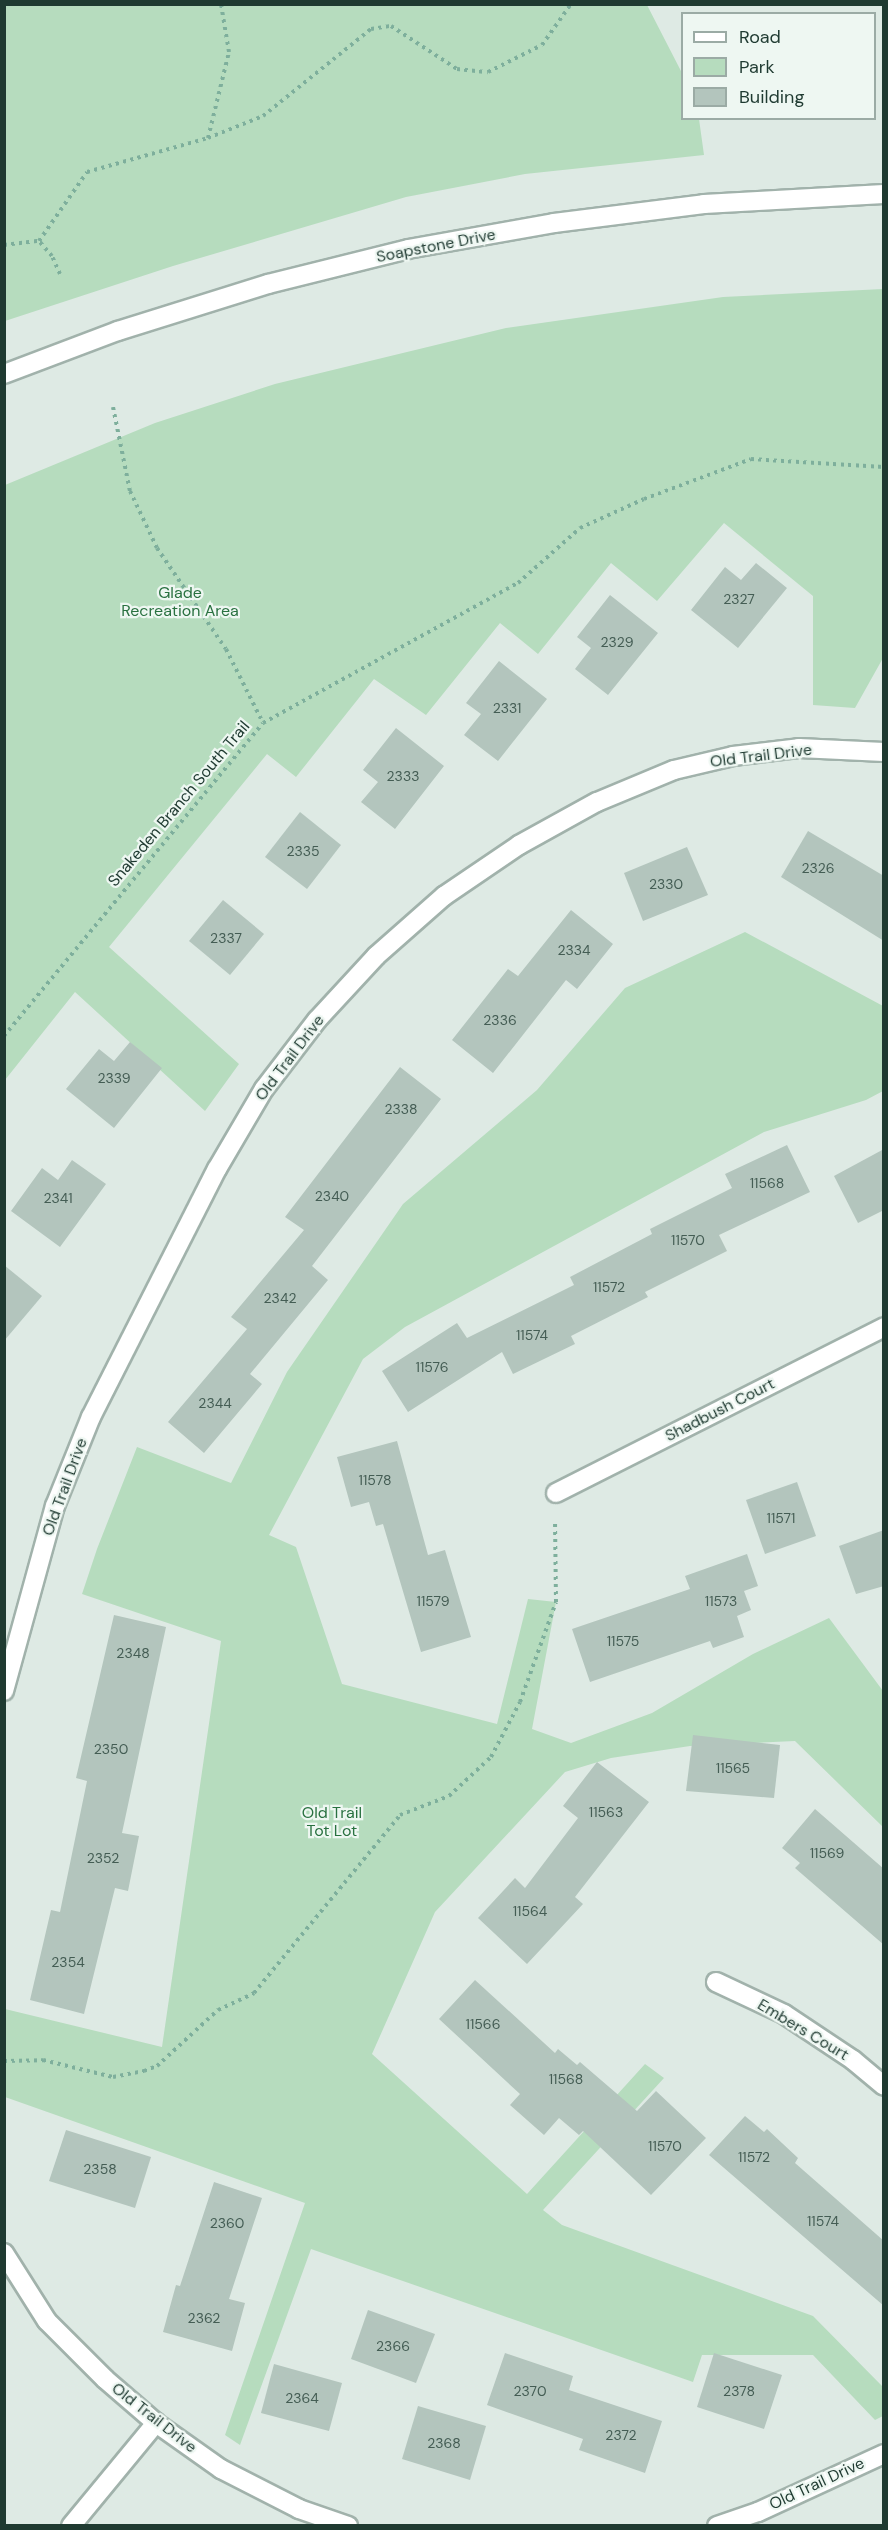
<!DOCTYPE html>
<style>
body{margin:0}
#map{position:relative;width:888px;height:2530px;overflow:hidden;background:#deeae4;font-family:"DM Sans",sans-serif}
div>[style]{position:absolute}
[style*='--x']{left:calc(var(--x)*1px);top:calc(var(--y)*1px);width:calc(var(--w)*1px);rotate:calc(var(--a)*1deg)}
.green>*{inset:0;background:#b6dcbe}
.building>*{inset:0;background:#b3c5bd}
.path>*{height:4px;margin-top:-2px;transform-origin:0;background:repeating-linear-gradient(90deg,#7eaf9c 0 3px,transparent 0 7.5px)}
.roads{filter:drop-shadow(2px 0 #a1b2ab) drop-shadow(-2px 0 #a1b2ab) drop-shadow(0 2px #a1b2ab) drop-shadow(0 -2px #a1b2ab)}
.minor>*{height:18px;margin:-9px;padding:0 9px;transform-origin:9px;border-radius:9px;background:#fff}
.tertiary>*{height:18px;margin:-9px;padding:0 9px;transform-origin:9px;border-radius:9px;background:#fff}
span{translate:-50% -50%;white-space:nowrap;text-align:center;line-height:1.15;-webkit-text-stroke:4.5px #eef7f2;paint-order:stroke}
.number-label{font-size:14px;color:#445d54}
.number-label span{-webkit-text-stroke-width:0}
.street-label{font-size:16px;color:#1f3a31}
.park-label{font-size:16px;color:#297140}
.frame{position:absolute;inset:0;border:6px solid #1f3a31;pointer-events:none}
.legend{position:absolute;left:681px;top:12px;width:195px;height:108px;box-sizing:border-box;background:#eef7f2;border:2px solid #9baba5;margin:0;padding:8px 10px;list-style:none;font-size:18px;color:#1f3a31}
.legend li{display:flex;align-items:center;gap:12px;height:30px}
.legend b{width:30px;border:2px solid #9baba5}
</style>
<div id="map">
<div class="green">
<div style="clip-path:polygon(5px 4px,647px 5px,682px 73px,682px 118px,699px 119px,704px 155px,525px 174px,406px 197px,173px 266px,5px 321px)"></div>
<div style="clip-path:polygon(883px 289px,883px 658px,855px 708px,813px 705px,813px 596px,724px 523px,657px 601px,611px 563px,538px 654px,500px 623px,426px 715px,374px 679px,296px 777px,267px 754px,109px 947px,239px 1064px,205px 1111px,75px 992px,5px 1080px,5px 485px,155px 423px,275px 384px,506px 328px,723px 297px)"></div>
<div style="clip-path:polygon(745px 932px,883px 1006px,883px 1091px,866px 1100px,764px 1132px,405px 1327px,363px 1359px,269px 1535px,296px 1547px,342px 1684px,497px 1724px,528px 1599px,556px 1602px,532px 1729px,571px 1743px,652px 1713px,753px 1654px,829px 1618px,883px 1691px,883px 1827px,795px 1741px,690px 1746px,611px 1758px,565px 1772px,435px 1912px,372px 2054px,527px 2194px,645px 2064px,664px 2078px,543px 2210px,562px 2225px,813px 2316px,883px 2387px,883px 2416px,875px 2420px,813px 2355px,702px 2355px,693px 2382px,311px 2249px,240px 2445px,225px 2435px,305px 2203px,5px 2097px,5px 2009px,162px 2047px,221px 1641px,82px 1594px,97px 1549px,137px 1447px,231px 1483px,287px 1372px,403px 1204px,537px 1090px,625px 988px)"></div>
</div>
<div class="building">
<div style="clip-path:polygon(756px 563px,787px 588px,738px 648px,691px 610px,725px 567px,741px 580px)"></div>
<div style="clip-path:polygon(610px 595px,658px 633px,608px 695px,575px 669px,591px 648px,577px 637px)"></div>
<div style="clip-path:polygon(499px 661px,547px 699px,498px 761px,464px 735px,481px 714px,466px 703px)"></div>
<div style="clip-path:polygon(396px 728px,444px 766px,395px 829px,361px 802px,378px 782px,363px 770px)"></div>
<div style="clip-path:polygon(300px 812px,341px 845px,307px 889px,265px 857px)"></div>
<div style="clip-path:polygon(808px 831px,884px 876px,884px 941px,781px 877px)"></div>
<div style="clip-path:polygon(687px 847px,708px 895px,643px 921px,624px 873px)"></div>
<div style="clip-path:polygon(223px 900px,264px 934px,230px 975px,189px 941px)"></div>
<div style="clip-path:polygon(571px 910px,613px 944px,577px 989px,566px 980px,493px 1073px,452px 1040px,508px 969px,518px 976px)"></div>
<div style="clip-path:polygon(130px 1042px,162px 1068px,114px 1128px,66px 1089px,99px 1049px,114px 1061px)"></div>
<div style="clip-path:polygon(400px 1067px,441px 1099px,312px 1266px,328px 1280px,250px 1374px,262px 1384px,204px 1453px,168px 1422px,247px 1329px,231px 1317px,304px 1230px,285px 1217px)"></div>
<div style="clip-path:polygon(787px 1145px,810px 1192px,719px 1235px,727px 1251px,645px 1292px,648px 1297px,571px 1336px,575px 1344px,513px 1374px,502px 1352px,408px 1412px,382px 1371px,457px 1323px,467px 1338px,574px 1285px,570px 1277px,652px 1234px,650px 1229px,732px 1188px,725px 1174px)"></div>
<div style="clip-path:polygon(884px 1149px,884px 1210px,858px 1223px,834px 1176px)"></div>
<div style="clip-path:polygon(72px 1160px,106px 1184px,60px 1247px,11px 1211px,42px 1168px,58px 1180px)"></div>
<div style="clip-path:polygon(4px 1265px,42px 1296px,4px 1341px)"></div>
<div style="clip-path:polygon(397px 1441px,428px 1555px,445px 1550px,471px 1637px,421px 1652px,383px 1524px,376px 1526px,369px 1502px,351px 1507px,337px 1457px)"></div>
<div style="clip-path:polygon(797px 1482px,816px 1536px,765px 1554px,746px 1500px)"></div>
<div style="clip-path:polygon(884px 1530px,884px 1586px,856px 1594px,839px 1546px)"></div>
<div style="clip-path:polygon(747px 1554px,758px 1586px,744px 1591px,751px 1610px,737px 1616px,744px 1637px,713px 1648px,710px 1641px,590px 1682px,572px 1629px,690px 1589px,685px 1576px)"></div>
<div style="clip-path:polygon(114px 1615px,166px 1627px,122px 1833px,139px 1836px,128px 1891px,115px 1888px,84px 2014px,30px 2000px,51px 1910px,60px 1912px,87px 1781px,76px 1778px)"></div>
<div style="clip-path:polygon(693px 1735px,780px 1745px,774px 1798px,686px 1791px)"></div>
<div style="clip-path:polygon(597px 1762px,649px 1802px,575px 1897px,583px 1904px,527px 1964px,478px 1918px,515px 1878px,525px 1888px,578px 1818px,563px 1806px)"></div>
<div style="clip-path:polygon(815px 1809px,884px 1869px,884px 1945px,795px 1868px,800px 1863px,782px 1848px)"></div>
<div style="clip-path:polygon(475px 1980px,555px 2053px,558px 2049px,577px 2065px,580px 2062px,637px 2111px,656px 2091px,706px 2138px,651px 2195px,583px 2131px,579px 2135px,559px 2118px,544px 2135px,510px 2105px,520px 2094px,439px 2019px)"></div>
<div style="clip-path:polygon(745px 2116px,764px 2132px,767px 2129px,798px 2158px,795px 2163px,884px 2241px,884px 2306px,709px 2155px)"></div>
<div style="clip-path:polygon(66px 2130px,151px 2157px,135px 2208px,49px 2181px)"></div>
<div style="clip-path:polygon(214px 2182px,262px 2198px,229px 2299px,245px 2303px,232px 2351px,163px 2332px,176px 2285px,180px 2286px)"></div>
<div style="clip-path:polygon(368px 2310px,435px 2334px,416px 2383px,351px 2359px)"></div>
<div style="clip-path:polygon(505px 2353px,573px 2376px,569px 2390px,662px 2421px,645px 2473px,579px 2450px,583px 2439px,487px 2405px)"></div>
<div style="clip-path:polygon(714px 2353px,782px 2375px,764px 2429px,697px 2407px)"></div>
<div style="clip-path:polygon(274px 2364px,342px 2383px,329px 2431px,261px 2413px)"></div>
<div style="clip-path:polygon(418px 2406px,486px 2426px,470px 2480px,402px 2459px)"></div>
</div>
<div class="path">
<div style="--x:208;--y:138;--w:89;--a:-76.3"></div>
<div style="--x:229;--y:52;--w:49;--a:-99.5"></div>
<div style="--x:4;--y:245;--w:35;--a:-7"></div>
<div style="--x:60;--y:274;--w:20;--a:-114"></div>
<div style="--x:52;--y:256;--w:20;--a:-131"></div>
<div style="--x:39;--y:241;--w:84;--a:-55.2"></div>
<div style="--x:87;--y:172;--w:126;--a:-15.7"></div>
<div style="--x:208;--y:138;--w:59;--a:-21.8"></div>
<div style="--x:263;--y:116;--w:139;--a:-38.9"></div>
<div style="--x:371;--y:29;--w:20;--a:-9"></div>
<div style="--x:391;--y:26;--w:79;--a:33.1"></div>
<div style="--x:457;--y:69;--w:31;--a:6"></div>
<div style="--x:488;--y:72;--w:60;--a:-26.6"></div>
<div style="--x:542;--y:45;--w:50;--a:-54.7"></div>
<div style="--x:113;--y:407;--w:86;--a:78.6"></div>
<div style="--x:130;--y:491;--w:63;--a:64.7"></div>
<div style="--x:157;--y:548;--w:122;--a:55.7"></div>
<div style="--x:226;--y:649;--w:83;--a:63.4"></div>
<div style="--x:4;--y:1036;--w:406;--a:-50.4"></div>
<div style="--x:263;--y:723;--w:291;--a:-28.8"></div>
<div style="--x:518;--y:583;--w:83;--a:-41.6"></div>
<div style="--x:580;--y:528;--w:70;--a:-24.4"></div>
<div style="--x:644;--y:499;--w:114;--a:-20.5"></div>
<div style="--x:751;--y:459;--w:133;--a:3.4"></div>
<div style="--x:4;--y:2061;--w:39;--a:-1"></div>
<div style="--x:43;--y:2060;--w:72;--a:13.7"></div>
<div style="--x:113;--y:2077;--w:32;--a:-11"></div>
<div style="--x:144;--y:2071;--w:14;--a:-21"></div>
<div style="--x:157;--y:2066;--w:83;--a:-42.6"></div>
<div style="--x:218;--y:2010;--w:40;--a:-25"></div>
<div style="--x:254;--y:1993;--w:230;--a:-50.6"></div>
<div style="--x:400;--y:1815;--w:53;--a:-21.2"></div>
<div style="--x:449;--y:1796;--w:57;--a:-42.9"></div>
<div style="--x:491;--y:1757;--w:62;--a:-62.2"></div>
<div style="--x:520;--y:1702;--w:106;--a:-70.2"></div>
<div style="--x:556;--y:1602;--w:82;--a:-90.7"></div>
</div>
<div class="roads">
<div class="minor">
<div style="--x:556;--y:1493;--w:368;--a:-26.8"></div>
<div style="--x:4;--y:1691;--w:192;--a:-74.6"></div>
<div style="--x:55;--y:1506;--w:96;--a:-68"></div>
<div style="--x:91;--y:1417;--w:278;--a:-63.1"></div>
<div style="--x:217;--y:1169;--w:93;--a:-59.6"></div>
<div style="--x:264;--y:1089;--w:87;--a:-52.5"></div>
<div style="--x:317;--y:1020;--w:87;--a:-47.3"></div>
<div style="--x:376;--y:956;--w:91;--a:-41.4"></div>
<div style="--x:444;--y:896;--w:91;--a:-34.2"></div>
<div style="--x:519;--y:845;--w:89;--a:-28.9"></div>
<div style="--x:597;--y:802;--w:83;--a:-22.6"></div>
<div style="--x:674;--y:770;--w:61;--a:-13.3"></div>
<div style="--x:733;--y:756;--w:66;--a:-6.9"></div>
<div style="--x:799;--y:748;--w:85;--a:2.7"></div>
<div style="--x:716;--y:1982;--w:75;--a:25.2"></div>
<div style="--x:784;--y:2014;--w:83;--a:33.7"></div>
<div style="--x:853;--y:2060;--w:40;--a:40"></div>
<div style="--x:4;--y:2253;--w:80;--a:57.7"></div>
<div style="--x:47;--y:2321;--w:82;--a:45"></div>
<div style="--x:105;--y:2379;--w:67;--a:40.8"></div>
<div style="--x:156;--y:2423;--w:80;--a:35.3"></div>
<div style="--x:221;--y:2469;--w:88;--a:27.1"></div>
<div style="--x:299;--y:2509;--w:52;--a:19.1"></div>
<div style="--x:71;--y:2526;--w:134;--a:-50.5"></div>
<div style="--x:717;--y:2526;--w:43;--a:-18.9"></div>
<div style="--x:758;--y:2512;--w:139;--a:-24.7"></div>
</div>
<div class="tertiary">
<div style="--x:4;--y:374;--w:122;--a:-20.7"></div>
<div style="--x:118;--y:331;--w:157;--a:-17.4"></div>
<div style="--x:268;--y:284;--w:144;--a:-14"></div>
<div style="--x:408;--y:249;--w:148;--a:-10.1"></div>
<div style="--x:554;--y:223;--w:151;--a:-7.2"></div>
<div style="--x:704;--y:204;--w:180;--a:-3.2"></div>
</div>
</div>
<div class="number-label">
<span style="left:739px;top:599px">2327</span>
<span style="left:617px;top:642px">2329</span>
<span style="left:507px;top:708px">2331</span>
<span style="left:403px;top:776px">2333</span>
<span style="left:303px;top:851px">2335</span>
<span style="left:818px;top:868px">2326</span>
<span style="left:666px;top:884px">2330</span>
<span style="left:226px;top:938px">2337</span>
<span style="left:574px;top:950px">2334</span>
<span style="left:500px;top:1020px">2336</span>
<span style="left:114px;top:1078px">2339</span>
<span style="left:401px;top:1109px">2338</span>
<span style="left:767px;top:1183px">11568</span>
<span style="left:332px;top:1196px">2340</span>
<span style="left:58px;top:1198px">2341</span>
<span style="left:688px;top:1240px">11570</span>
<span style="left:609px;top:1287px">11572</span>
<span style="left:280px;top:1298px">2342</span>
<span style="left:532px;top:1335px">11574</span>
<span style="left:432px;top:1367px">11576</span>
<span style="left:215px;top:1403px">2344</span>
<span style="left:375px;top:1480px">11578</span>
<span style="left:781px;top:1518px">11571</span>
<span style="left:433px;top:1601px">11579</span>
<span style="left:721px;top:1601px">11573</span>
<span style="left:623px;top:1641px">11575</span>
<span style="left:133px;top:1653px">2348</span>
<span style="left:111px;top:1749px">2350</span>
<span style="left:733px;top:1768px">11565</span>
<span style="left:606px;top:1812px">11563</span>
<span style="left:827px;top:1853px">11569</span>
<span style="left:103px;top:1858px">2352</span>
<span style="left:530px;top:1911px">11564</span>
<span style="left:68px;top:1962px">2354</span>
<span style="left:483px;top:2024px">11566</span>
<span style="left:566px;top:2079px">11568</span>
<span style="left:665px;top:2146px">11570</span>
<span style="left:754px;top:2157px">11572</span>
<span style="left:100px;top:2169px">2358</span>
<span style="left:823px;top:2221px">11574</span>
<span style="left:227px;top:2223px">2360</span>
<span style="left:204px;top:2318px">2362</span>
<span style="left:393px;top:2346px">2366</span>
<span style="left:530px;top:2391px">2370</span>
<span style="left:739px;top:2391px">2378</span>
<span style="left:302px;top:2398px">2364</span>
<span style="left:621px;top:2435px">2372</span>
<span style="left:444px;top:2443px">2368</span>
</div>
<div class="street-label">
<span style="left:436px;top:246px;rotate:-11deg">Soapstone Drive</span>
<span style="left:761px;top:756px;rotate:-7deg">Old Trail Drive</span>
<span style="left:179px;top:804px;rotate:-50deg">Snakeden Branch South Trail</span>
<span style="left:290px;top:1058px;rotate:-53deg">Old Trail Drive</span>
<span style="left:720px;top:1410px;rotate:-27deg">Shadbush Court</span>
<span style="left:65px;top:1487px;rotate:-70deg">Old Trail Drive</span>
<span style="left:803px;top:2030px;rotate:31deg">Embers Court</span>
<span style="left:154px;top:2418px;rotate:38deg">Old Trail Drive</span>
<span style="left:817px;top:2484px;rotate:-25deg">Old Trail Drive</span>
</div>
<div class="park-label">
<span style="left:180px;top:602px">Glade<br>Recreation Area</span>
<span style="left:332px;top:1822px">Old Trail<br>Tot Lot</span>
</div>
<div class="frame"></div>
<ul class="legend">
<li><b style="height:8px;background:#fff"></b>Road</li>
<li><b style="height:16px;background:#b6dcbe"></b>Park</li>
<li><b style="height:16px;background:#b3c5bd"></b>Building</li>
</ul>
</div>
